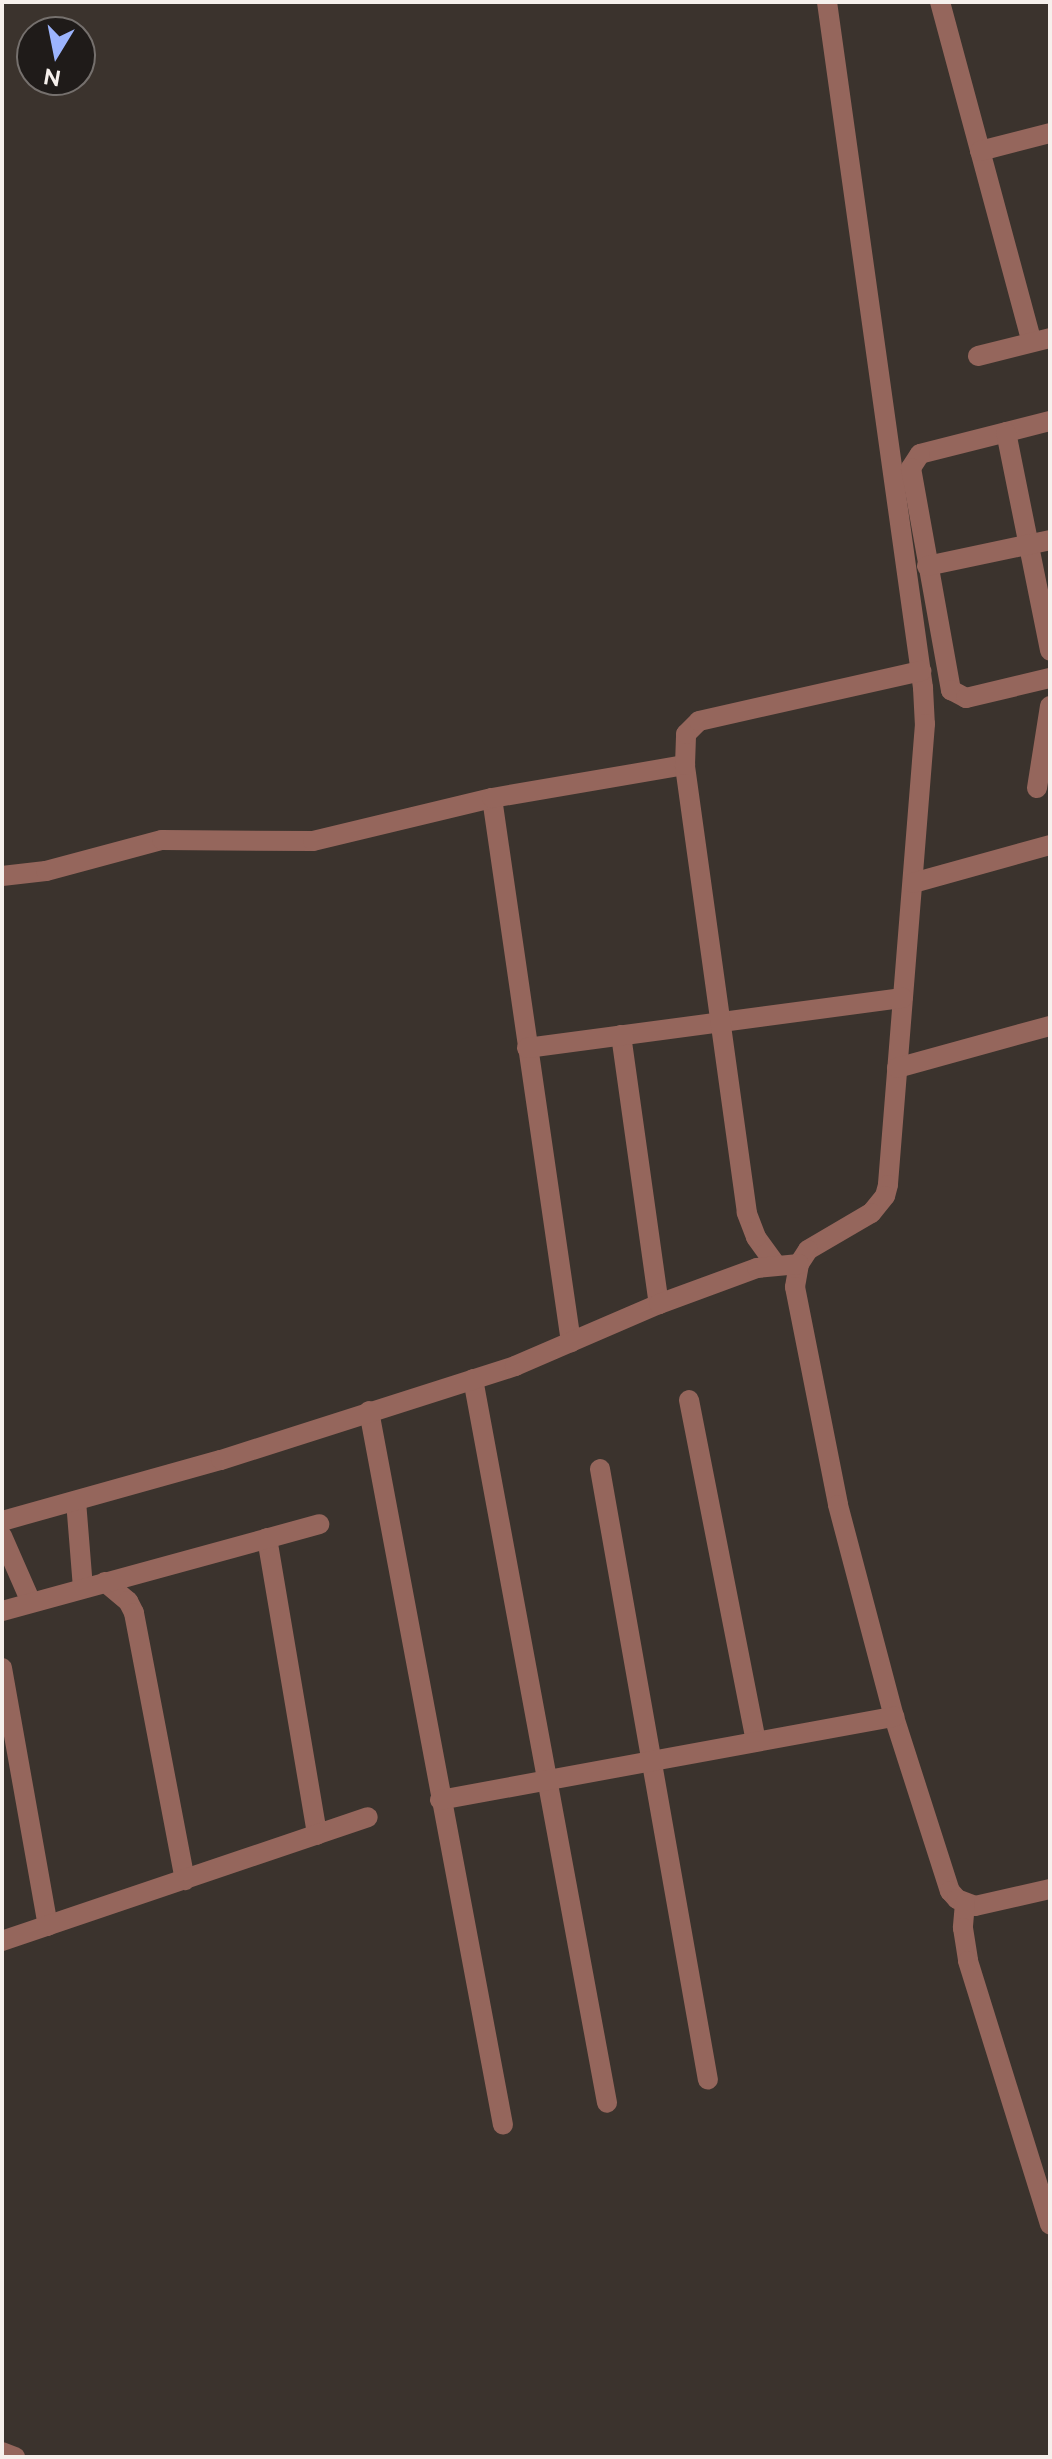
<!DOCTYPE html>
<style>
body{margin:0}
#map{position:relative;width:1052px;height:2459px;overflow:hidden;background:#3b332d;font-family:Raleway,sans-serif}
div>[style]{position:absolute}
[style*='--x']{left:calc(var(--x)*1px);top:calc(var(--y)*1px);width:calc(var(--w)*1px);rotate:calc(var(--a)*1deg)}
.minor>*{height:20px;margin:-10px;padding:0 10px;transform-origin:10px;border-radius:10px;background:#95665c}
span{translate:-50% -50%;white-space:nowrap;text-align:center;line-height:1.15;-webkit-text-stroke:8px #1f1b19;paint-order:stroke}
.frame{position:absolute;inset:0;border:4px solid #f6f0ec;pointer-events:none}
.north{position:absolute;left:16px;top:16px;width:80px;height:80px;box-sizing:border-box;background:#1f1b19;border:2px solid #75706d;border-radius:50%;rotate:190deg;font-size:22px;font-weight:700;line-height:32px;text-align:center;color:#f6f0ec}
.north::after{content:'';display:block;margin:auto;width:28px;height:36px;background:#9cb4fd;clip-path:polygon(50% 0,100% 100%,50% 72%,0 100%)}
</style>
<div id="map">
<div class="minor">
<div style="--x:827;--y:2;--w:693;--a:82.03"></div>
<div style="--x:923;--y:688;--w:36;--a:87"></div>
<div style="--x:925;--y:724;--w:462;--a:94.6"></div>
<div style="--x:888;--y:1185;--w:11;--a:105"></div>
<div style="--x:885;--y:1196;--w:22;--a:129"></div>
<div style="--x:871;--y:1213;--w:73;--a:149.6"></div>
<div style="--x:808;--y:1250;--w:17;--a:123"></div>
<div style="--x:799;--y:1264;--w:23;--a:100"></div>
<div style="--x:795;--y:1287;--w:222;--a:78.8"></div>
<div style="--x:838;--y:1505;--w:219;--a:75.2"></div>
<div style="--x:894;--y:1717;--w:183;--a:72.2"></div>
<div style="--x:950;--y:1891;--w:11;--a:49"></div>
<div style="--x:957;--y:1899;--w:19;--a:21"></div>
<div style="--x:975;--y:1906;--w:77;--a:-12.8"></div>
<div style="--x:940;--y:2;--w:352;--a:74.9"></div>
<div style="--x:980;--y:151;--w:72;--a:-14.4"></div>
<div style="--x:978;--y:356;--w:74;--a:-14"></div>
<div style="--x:1050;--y:421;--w:134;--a:165.8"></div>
<div style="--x:920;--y:454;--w:17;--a:123"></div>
<div style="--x:911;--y:468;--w:226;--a:79.8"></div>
<div style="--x:951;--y:690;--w:17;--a:28"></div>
<div style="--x:966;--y:698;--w:86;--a:-13.4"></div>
<div style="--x:1006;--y:432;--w:223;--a:78.6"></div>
<div style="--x:927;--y:566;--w:126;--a:-11.9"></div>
<div style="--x:1037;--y:788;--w:83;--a:-81"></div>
<div style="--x:492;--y:798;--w:550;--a:81.74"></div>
<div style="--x:2;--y:876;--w:44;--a:-6.5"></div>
<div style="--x:46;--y:871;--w:120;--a:-15"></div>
<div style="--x:162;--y:840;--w:151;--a:0.4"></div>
<div style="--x:313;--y:841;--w:184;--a:-13.5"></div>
<div style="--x:492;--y:798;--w:196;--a:-9.7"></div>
<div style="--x:913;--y:883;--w:142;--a:-15.5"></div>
<div style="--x:621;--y:1035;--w:272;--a:82"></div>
<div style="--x:527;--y:1048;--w:379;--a:-7.6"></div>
<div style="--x:897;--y:1068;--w:159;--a:-15.4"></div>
<div style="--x:776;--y:1265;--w:34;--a:-126"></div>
<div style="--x:756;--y:1237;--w:26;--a:-111"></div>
<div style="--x:747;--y:1213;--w:452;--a:-97.9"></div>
<div style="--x:685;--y:765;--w:31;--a:-88"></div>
<div style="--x:686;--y:734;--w:18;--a:-45"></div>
<div style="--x:699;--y:721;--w:228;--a:-12.7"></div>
<div style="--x:473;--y:1379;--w:736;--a:79.51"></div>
<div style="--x:689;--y:1400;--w:348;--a:78.9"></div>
<div style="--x:369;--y:1411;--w:726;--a:79.37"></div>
<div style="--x:600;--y:1469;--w:620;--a:79.98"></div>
<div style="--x:76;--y:1501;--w:87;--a:85.4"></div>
<div style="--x:2;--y:1521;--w:227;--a:-15.6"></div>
<div style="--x:221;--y:1460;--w:309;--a:-17.7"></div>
<div style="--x:515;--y:1366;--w:157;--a:-23.3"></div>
<div style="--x:659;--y:1304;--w:104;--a:-20.2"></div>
<div style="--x:757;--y:1268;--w:42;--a:-5.4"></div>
<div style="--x:2;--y:1536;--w:72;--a:66.3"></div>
<div style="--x:267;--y:1538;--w:301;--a:80.4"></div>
<div style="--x:105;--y:1582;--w:30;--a:40"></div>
<div style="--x:128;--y:1601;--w:13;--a:63"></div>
<div style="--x:134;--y:1613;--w:272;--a:79.2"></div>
<div style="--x:2;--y:1611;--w:329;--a:-15.3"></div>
<div style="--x:2;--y:1668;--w:262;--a:79.9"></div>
<div style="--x:440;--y:1800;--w:462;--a:-10.4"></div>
<div style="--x:965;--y:1903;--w:25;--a:95"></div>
<div style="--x:963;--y:1928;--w:33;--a:81"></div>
<div style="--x:968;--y:1961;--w:276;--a:72.7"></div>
<div style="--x:2;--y:1941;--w:386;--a:-18.7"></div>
<div style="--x:2;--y:2452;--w:14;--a:21"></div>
</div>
<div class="frame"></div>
<div class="north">N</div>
</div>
